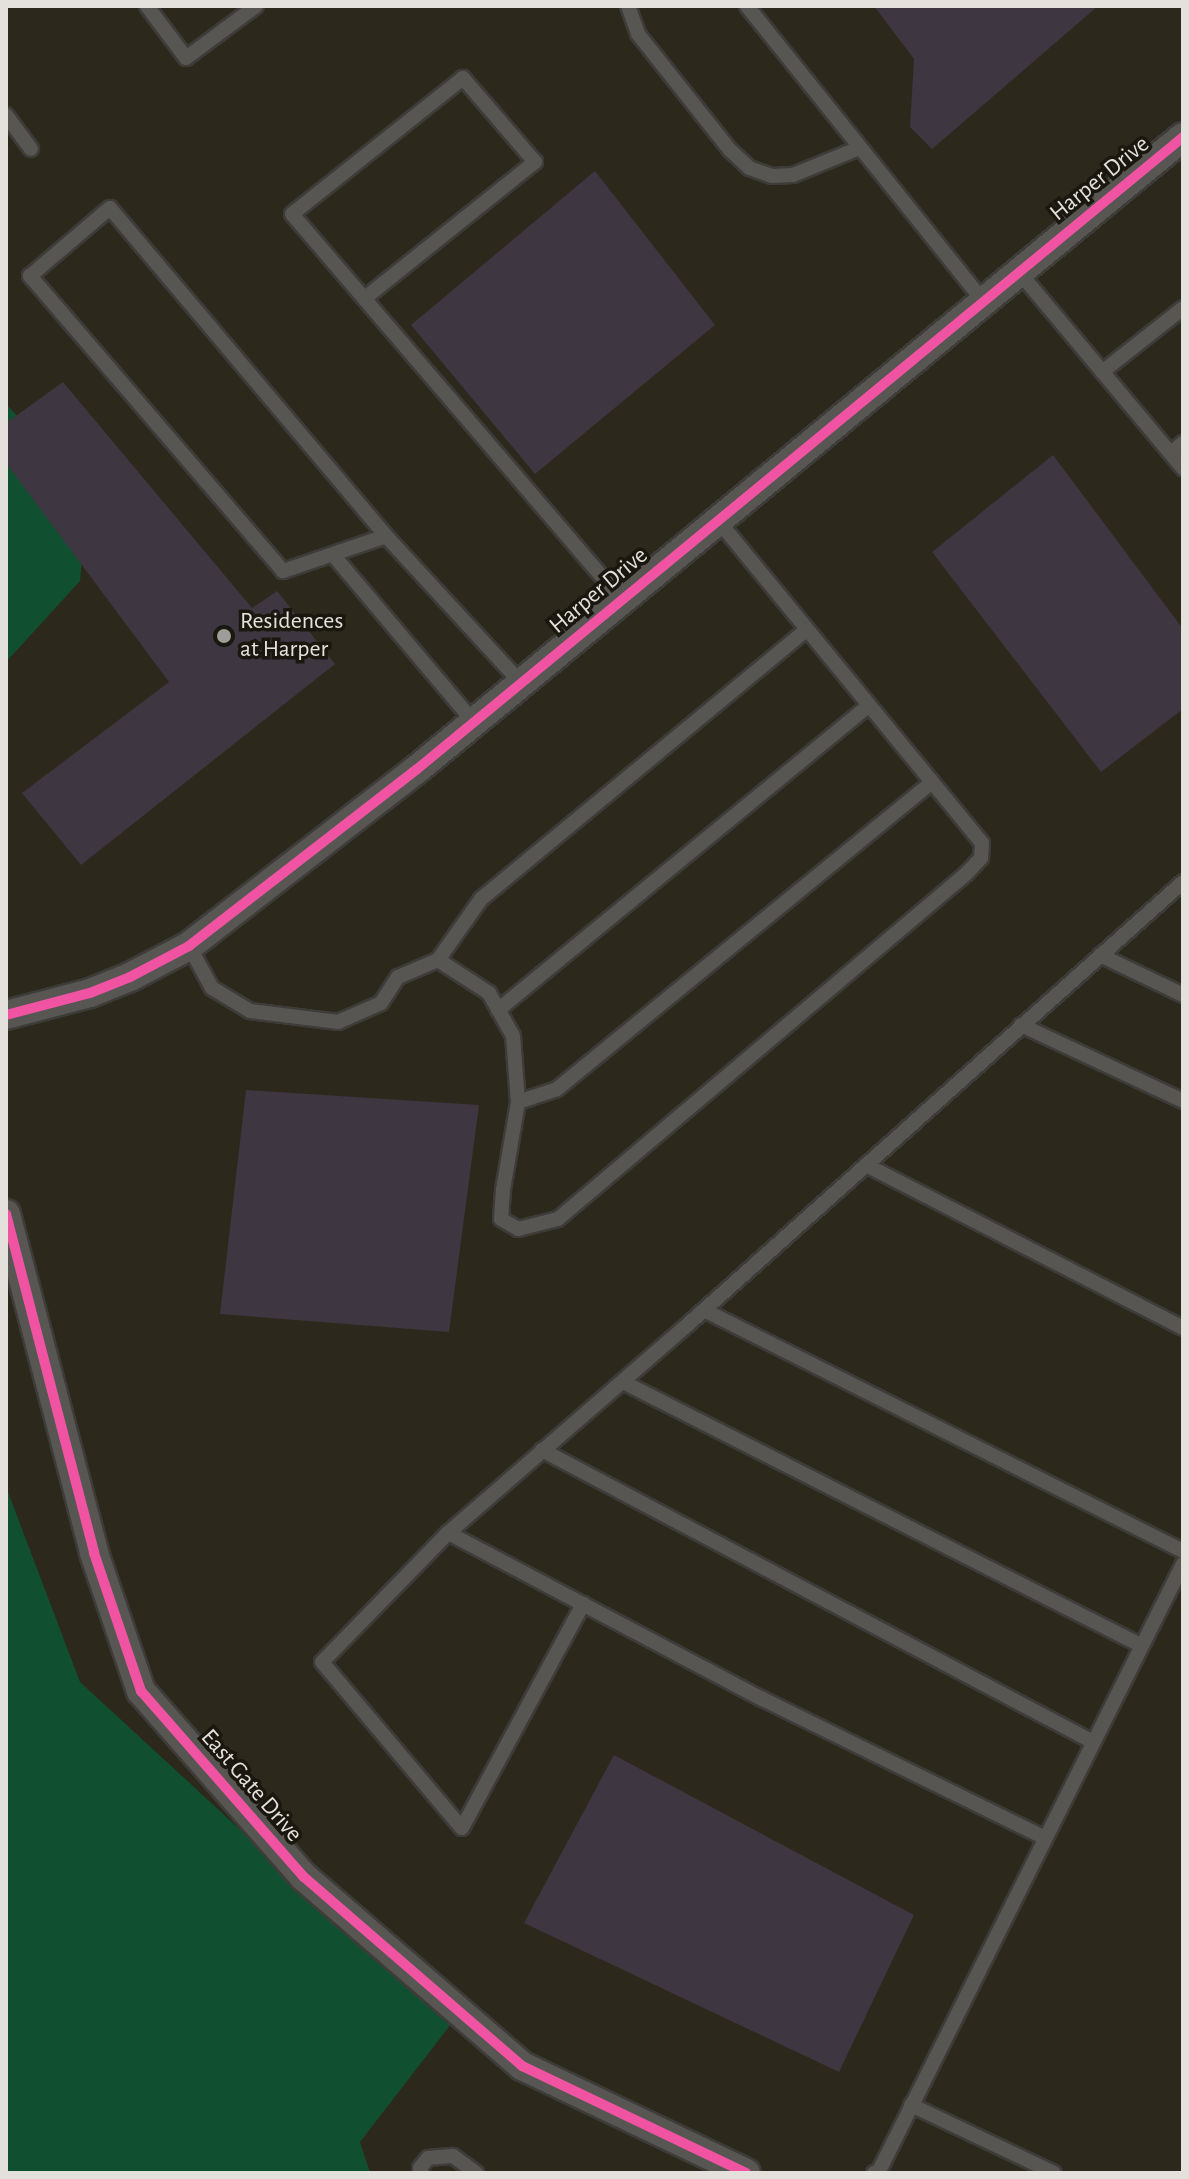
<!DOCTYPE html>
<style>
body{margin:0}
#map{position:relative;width:1189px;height:2179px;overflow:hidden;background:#201f1b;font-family:"Alegreya Sans",sans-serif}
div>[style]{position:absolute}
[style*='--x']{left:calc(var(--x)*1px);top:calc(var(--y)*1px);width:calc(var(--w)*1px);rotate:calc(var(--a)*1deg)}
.built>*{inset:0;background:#2d281c}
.forest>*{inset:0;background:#105031}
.building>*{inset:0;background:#3e3640}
.roads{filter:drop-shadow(2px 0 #3e3c39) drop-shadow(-2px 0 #3e3c39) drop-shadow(0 2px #3e3c39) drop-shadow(0 -2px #3e3c39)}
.lane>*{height:14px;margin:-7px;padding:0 7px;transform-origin:7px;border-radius:7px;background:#575652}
.street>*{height:28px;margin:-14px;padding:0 14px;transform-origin:14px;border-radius:14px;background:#575652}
.cycleway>*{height:10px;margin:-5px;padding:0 5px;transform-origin:5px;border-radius:5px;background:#f153a3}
.dots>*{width:22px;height:22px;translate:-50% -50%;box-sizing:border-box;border:4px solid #1a170f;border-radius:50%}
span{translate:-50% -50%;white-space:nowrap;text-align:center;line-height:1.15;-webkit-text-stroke:7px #1a170f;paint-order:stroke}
.street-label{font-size:24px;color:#e4e1dc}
.poi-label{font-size:24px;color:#e4e1dc}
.left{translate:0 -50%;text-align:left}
.frame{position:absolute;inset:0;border:8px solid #e4e1dc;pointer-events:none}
</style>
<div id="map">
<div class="built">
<div style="clip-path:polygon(6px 6px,1183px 6px,1183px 2173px,6px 2173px)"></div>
</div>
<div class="forest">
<div style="clip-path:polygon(6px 404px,88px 493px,80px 581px,6px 662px)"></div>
<div style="clip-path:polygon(6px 1487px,80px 1682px,451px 2024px,360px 2142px,370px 2173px,6px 2173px)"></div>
</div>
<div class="building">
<div style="clip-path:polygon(874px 6px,1034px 7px,1098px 6px,932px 149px,910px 127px,914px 59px)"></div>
<div style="clip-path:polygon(595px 171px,715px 325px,535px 474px,411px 325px)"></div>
<div style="clip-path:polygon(63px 382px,252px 608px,277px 591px,335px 664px,81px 865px,22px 793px,169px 682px,6px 463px,6px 423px)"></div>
<div style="clip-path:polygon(1053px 455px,1183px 629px,1183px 709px,1101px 772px,932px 552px)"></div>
<div style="clip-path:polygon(246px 1090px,479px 1105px,449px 1332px,220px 1314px)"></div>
<div style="clip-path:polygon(614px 1755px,914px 1915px,839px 2072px,524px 1923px)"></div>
</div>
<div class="roads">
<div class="lane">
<div style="--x:147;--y:6;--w:65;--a:53.1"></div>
<div style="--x:186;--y:58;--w:87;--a:-36.6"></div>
<div style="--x:628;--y:6;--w:30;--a:70"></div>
<div style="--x:638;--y:34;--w:148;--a:51.6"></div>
<div style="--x:730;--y:150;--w:26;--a:43"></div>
<div style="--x:749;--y:168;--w:24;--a:19"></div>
<div style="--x:772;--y:176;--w:21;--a:-3"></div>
<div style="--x:793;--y:175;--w:71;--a:-22.2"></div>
<div style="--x:747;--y:6;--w:378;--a:51.3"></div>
<div style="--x:6;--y:115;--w:42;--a:53.7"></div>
<div style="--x:1019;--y:272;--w:256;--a:50.1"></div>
<div style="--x:365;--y:298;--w:218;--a:-38.7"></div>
<div style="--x:535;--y:162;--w:111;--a:-130.6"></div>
<div style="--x:463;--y:78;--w:218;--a:141.5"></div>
<div style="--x:292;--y:214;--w:506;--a:49.48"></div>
<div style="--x:1102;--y:372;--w:103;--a:-38.3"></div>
<div style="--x:1171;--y:453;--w:16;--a:-40"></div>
<div style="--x:386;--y:536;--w:109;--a:161.2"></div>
<div style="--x:283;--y:571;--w:389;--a:-130.6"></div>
<div style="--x:30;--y:276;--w:105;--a:-40.4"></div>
<div style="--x:110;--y:208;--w:429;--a:49.9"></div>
<div style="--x:386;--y:536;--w:200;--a:47.4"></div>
<div style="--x:334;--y:556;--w:216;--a:49.9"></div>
<div style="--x:189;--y:946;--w:48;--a:61.3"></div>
<div style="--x:212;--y:988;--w:44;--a:31.2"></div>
<div style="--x:250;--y:1011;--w:89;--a:7.1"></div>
<div style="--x:338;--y:1022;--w:47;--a:-23.8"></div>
<div style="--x:381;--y:1003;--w:31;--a:-57"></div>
<div style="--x:398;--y:977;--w:43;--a:-23"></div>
<div style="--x:438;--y:960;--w:61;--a:32.9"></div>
<div style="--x:489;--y:993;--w:49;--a:60.8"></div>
<div style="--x:513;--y:1036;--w:66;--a:85.7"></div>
<div style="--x:518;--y:1102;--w:89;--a:99.7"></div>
<div style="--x:503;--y:1190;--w:29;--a:94"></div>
<div style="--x:501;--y:1219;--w:20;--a:30"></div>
<div style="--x:518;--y:1229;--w:41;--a:-14"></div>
<div style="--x:558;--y:1219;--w:534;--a:-40.22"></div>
<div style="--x:966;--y:874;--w:22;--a:-47"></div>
<div style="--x:981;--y:858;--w:15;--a:-86"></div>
<div style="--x:982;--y:843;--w:417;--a:-129.3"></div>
<div style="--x:1100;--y:955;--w:92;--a:25.7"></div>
<div style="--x:438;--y:960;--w:75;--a:-54.8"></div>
<div style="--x:481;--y:899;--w:423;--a:-39.6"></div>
<div style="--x:498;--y:1010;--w:480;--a:-39.4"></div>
<div style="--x:1021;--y:1025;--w:179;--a:25.1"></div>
<div style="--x:518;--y:1102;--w:41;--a:-18.4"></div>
<div style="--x:557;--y:1089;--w:485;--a:-39.3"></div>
<div style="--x:866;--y:1165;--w:356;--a:27.2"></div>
<div style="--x:704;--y:1310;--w:536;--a:26.71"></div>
<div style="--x:623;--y:1382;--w:582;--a:26.96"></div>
<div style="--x:542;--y:1450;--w:624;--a:27.92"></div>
<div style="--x:448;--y:1533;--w:180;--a:134.3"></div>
<div style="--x:322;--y:1662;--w:217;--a:49.9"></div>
<div style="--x:462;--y:1828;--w:255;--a:-61.6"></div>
<div style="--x:1045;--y:1838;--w:315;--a:-153.8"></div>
<div style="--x:762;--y:1699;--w:355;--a:-152.1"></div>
<div style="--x:448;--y:1533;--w:314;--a:-41"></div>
<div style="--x:685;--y:1327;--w:668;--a:-41.78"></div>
<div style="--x:911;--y:2105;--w:158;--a:25.4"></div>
<div style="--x:422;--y:2173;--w:5;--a:-112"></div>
<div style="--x:420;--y:2168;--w:13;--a:-51"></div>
<div style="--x:428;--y:2158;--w:25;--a:-5"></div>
<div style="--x:453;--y:2156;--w:29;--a:36"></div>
<div style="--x:874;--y:2173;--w:5;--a:-22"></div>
<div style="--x:879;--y:2171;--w:679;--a:-63.4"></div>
</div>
<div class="street">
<div style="--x:6;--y:1015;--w:87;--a:-14.7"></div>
<div style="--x:90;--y:993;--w:43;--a:-21.8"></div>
<div style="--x:130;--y:977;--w:67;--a:-27.7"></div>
<div style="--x:189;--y:946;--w:287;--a:-37.8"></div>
<div style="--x:416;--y:770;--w:994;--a:-39.53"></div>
<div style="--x:6;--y:1214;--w:350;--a:75.4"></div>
<div style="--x:94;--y:1553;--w:146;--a:71.2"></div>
<div style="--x:141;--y:1691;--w:247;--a:48.8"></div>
<div style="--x:304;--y:1877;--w:289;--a:40.9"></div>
<div style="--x:522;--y:2066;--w:248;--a:25.5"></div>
</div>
</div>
<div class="cycleway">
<div style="--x:6;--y:1015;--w:87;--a:-14.7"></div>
<div style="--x:90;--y:993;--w:43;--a:-21.8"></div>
<div style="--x:130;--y:977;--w:67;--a:-27.7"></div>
<div style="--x:189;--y:946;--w:287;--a:-37.8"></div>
<div style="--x:416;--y:770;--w:994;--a:-39.53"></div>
<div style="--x:6;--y:1214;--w:350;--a:75.4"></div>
<div style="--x:94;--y:1553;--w:146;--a:71.2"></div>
<div style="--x:141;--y:1691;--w:247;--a:48.8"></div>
<div style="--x:304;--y:1877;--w:289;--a:40.9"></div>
<div style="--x:522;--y:2066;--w:248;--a:25.5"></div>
</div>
<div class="dots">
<div style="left:224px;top:636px;background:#9f9d98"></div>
</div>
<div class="street-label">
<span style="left:1100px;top:179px;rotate:-39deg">Harper Drive</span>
<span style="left:599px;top:591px;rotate:-40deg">Harper Drive</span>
<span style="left:251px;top:1786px;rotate:49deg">East Gate Drive</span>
</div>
<div class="poi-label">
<span class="left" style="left:240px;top:636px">Residences<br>at Harper</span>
</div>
<div class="frame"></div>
</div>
